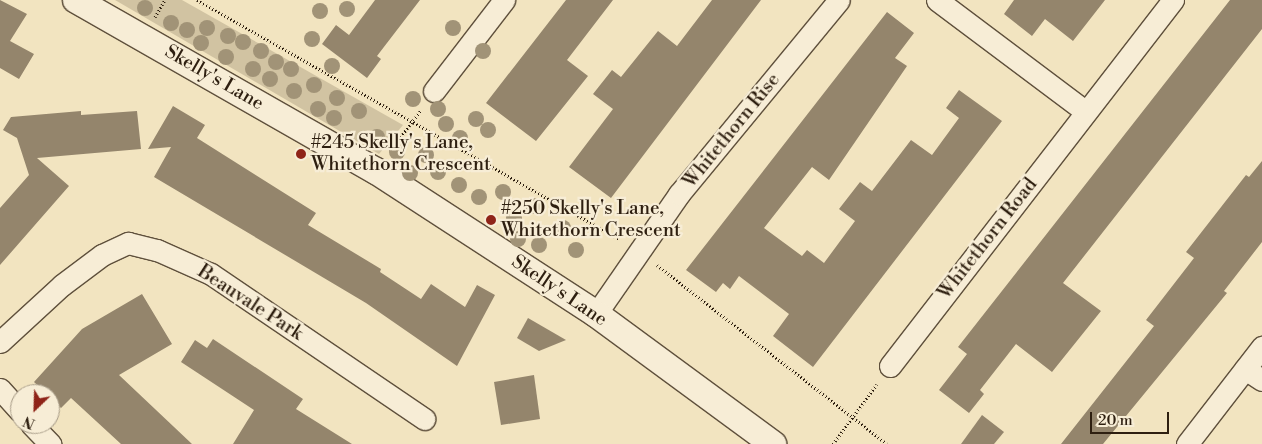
<!DOCTYPE html>
<style>
body{margin:0}
#map{position:relative;width:1262px;height:444px;overflow:hidden;background:#f2e4c0;font-family:"Libre Bodoni",serif}
div>[style]{position:absolute}
[style*='--x']{left:calc(var(--x)*1px);top:calc(var(--y)*1px);width:calc(var(--w)*1px);rotate:calc(var(--a)*1deg)}
.green>*{inset:0;background:#d1c3a2}
.building>*{inset:0;background:#94856c}
.path>*{height:3px;margin-top:-1.5px;transform-origin:0;background:repeating-linear-gradient(90deg,#2e1f10 0 1px,transparent 0 3.5px)}
.roads{filter:drop-shadow(1px 0 #5f503c) drop-shadow(-1px 0 #5f503c) drop-shadow(0 1px #5f503c) drop-shadow(0 -1px #5f503c)}
.minor>*{height:21px;margin:-10.5px;padding:0 10.5px;transform-origin:10.5px;border-radius:10.5px;background:#f7edd6}
.tertiary>*{height:26px;margin:-13px;padding:0 13px;transform-origin:13px;border-radius:13px;background:#f7edd6}
.trees>*{width:16px;height:16px;margin:-8px;border-radius:50%;background:#a19377}
.dots>*{width:14px;height:14px;translate:-50% -50%;box-sizing:border-box;border:2px solid #f7edd6;border-radius:50%}
span{translate:-50% -50%;white-space:nowrap;text-align:center;line-height:1.15;-webkit-text-stroke:4.5px #f7edd6;paint-order:stroke}
.street-label{font-size:19px;color:#2e1f10}
.poi-label{font-size:19px;color:#2e1f10}
.left{translate:0 -50%;text-align:left}
.north{position:absolute;left:10px;top:384px;width:50px;height:50px;box-sizing:border-box;background:#f7edd6;border:1px solid #a79b87;border-radius:50%;rotate:204deg;font-size:14px;font-weight:700;line-height:20px;text-align:center;color:#2e1f10}
.north::after{content:'';display:block;margin:auto;width:18px;height:22px;background:#8f2418;clip-path:polygon(50% 0,100% 100%,50% 72%,0 100%)}
.scale{position:absolute;left:1090px;top:412px;width:79px;height:22px;box-sizing:border-box;border:2px solid #2e1f10;border-top:0;padding-left:6px;font-size:15px;line-height:18px;white-space:nowrap;color:#2e1f10;-webkit-text-stroke:4px #f7edd6;paint-order:stroke}
</style>
<div id="map">
<div class="green">
<div style="clip-path:polygon(115px 0,182px 0,403px 125px,379px 154px)"></div>
</div>
<div class="building">
<div style="clip-path:polygon(0 0,27px 14px,10px 41px,34px 54px,19px 79px,0 68px)"></div>
<div style="clip-path:polygon(375px 0,420px 0,377px 56px,381px 59px,367px 78px,322px 44px,336px 25px,349px 35px)"></div>
<div style="clip-path:polygon(566px 0,613px 0,567px 60px,588px 76px,536px 141px,486px 103px)"></div>
<div style="clip-path:polygon(712px 0,761px 0,611px 198px,569px 167px,613px 109px,593px 94px,612px 70px,621px 77px,658px 31px,677px 46px)"></div>
<div style="clip-path:polygon(1014px 0,1105px 0,1073px 41px,1045px 19px,1032px 36px,1004px 14px)"></div>
<div style="clip-path:polygon(1230px 0,1262px 0,1262px 29px,1063px 283px,1101px 311px,1052px 372px,1016px 344px,980px 390px,984px 394px,969px 413px,939px 390px,967px 354px,958px 347px)"></div>
<div style="clip-path:polygon(887px 12px,914px 33px,895px 58px,907px 66px,829px 180px,812px 167px,764px 228px,802px 256px,807px 250px,824px 263px,855px 221px,839px 209px,860px 182px,872px 191px,911px 140px,932px 155px,959px 118px,946px 108px,959px 90px,1002px 121px,813px 367px,773px 336px,789px 314px,739px 276px,730px 289px,723px 283px,716px 292px,686px 270px)"></div>
<div style="clip-path:polygon(173px 106px,205px 125px,197px 138px,316px 213px,308px 225px,381px 269px,380px 272px,421px 299px,431px 284px,465px 307px,477px 285px,495px 295px,457px 366px,366px 303px,154px 177px,171px 147px,148px 149px)"></div>
<div style="clip-path:polygon(81px 111px,81px 115px,137px 111px,141px 149px,37px 158px,69px 186px,0 265px,0 208px,29px 175px,17px 138px,3px 130px,11px 117px)"></div>
<div style="clip-path:polygon(1262px 161px,1262px 242px,1224px 291px,1227px 293px,1103px 444px,1061px 444px,1154px 326px,1146px 320px,1194px 258px,1186px 252px,1246px 175px,1249px 177px)"></div>
<div style="clip-path:polygon(142px 294px,172px 344px,119px 375px,192px 444px,121px 444px,71px 398px,61px 408px,34px 382px,82px 329px)"></div>
<div style="clip-path:polygon(528px 318px,566px 340px,539px 351px,517px 338px)"></div>
<div style="clip-path:polygon(213px 339px,303px 399px,296px 409px,352px 444px,233px 444px,254px 410px,181px 362px,195px 340px,207px 348px)"></div>
<div style="clip-path:polygon(534px 375px,540px 419px,501px 425px,494px 382px)"></div>
<div style="clip-path:polygon(982px 415px,1004px 432px,994px 444px,961px 444px)"></div>
</div>
<div class="path">
<div style="--x:197;--y:0;--w:485;--a:29.5"></div>
<div style="--x:155;--y:17;--w:20;--a:-60"></div>
<div style="--x:390;--y:151;--w:51;--a:-52.9"></div>
<div style="--x:657;--y:265;--w:291;--a:37.9"></div>
<div style="--x:833;--y:444;--w:74;--a:-53.7"></div>
</div>
<div class="roads">
<div class="minor">
<div style="--x:937;--y:0;--w:186;--a:36.9"></div>
<div style="--x:434;--y:91;--w:115;--a:-52.4"></div>
<div style="--x:596;--y:314;--w:146;--a:-55.3"></div>
<div style="--x:679;--y:194;--w:251;--a:-50.5"></div>
<div style="--x:0;--y:342;--w:84;--a:-42.6"></div>
<div style="--x:62;--y:285;--w:50;--a:-36.9"></div>
<div style="--x:102;--y:255;--w:29;--a:-25"></div>
<div style="--x:128;--y:243;--w:30;--a:14"></div>
<div style="--x:157;--y:250;--w:59;--a:24"></div>
<div style="--x:211;--y:274;--w:258;--a:34.2"></div>
<div style="--x:890;--y:366;--w:463;--a:-52.3"></div>
<div style="--x:1245;--y:369;--w:20;--a:33"></div>
<div style="--x:0;--y:389;--w:30;--a:48"></div>
<div style="--x:31;--y:424;--w:28;--a:46"></div>
<div style="--x:1187;--y:444;--w:123;--a:-52.3"></div>
</div>
<div class="tertiary">
<div style="--x:76;--y:0;--w:345;--a:29.7"></div>
<div style="--x:376;--y:171;--w:262;--a:33"></div>
<div style="--x:596;--y:314;--w:220;--a:36.3"></div>
</div>
</div>
<div class="trees">
<div style="left:145px;top:8px"></div>
<div style="left:347px;top:9px"></div>
<div style="left:320px;top:11px"></div>
<div style="left:171px;top:23px"></div>
<div style="left:207px;top:28px"></div>
<div style="left:453px;top:28px"></div>
<div style="left:187px;top:30px"></div>
<div style="left:228px;top:36px"></div>
<div style="left:312px;top:39px"></div>
<div style="left:243px;top:42px"></div>
<div style="left:201px;top:43px"></div>
<div style="left:261px;top:51px"></div>
<div style="left:483px;top:51px"></div>
<div style="left:226px;top:57px"></div>
<div style="left:276px;top:62px"></div>
<div style="left:332px;top:66px"></div>
<div style="left:253px;top:69px"></div>
<div style="left:291px;top:69px"></div>
<div style="left:270px;top:79px"></div>
<div style="left:314px;top:85px"></div>
<div style="left:294px;top:91px"></div>
<div style="left:337px;top:98px"></div>
<div style="left:413px;top:99px"></div>
<div style="left:318px;top:109px"></div>
<div style="left:438px;top:109px"></div>
<div style="left:359px;top:111px"></div>
<div style="left:334px;top:118px"></div>
<div style="left:476px;top:119px"></div>
<div style="left:446px;top:124px"></div>
<div style="left:488px;top:130px"></div>
<div style="left:377px;top:137px"></div>
<div style="left:460px;top:138px"></div>
<div style="left:397px;top:152px"></div>
<div style="left:426px;top:155px"></div>
<div style="left:438px;top:172px"></div>
<div style="left:410px;top:173px"></div>
<div style="left:459px;top:185px"></div>
<div style="left:503px;top:192px"></div>
<div style="left:479px;top:197px"></div>
<div style="left:533px;top:206px"></div>
<div style="left:514px;top:218px"></div>
<div style="left:563px;top:228px"></div>
<div style="left:518px;top:239px"></div>
<div style="left:539px;top:245px"></div>
<div style="left:576px;top:250px"></div>
</div>
<div class="dots">
<div style="left:301px;top:154px;background:#8f2418"></div>
<div style="left:491px;top:220px;background:#8f2418"></div>
</div>
<div class="street-label">
<span style="left:214px;top:78px;rotate:30deg">Skelly's Lane</span>
<span style="left:732px;top:131px;rotate:-51deg">Whitethorn Rise</span>
<span style="left:988px;top:239px;rotate:-52deg">Whitethorn Road</span>
<span style="left:559px;top:291px;rotate:34deg">Skelly's Lane</span>
<span style="left:250px;top:303px;rotate:33deg">Beauvale Park</span>
</div>
<div class="poi-label">
<span class="left" style="left:311px;top:154px">#245 Skelly's Lane,<br>Whitethorn Crescent</span>
<span class="left" style="left:501px;top:220px">#250 Skelly's Lane,<br>Whitethorn Crescent</span>
</div>
<div class="north">N</div>
<div class="scale">20 m</div>
</div>
